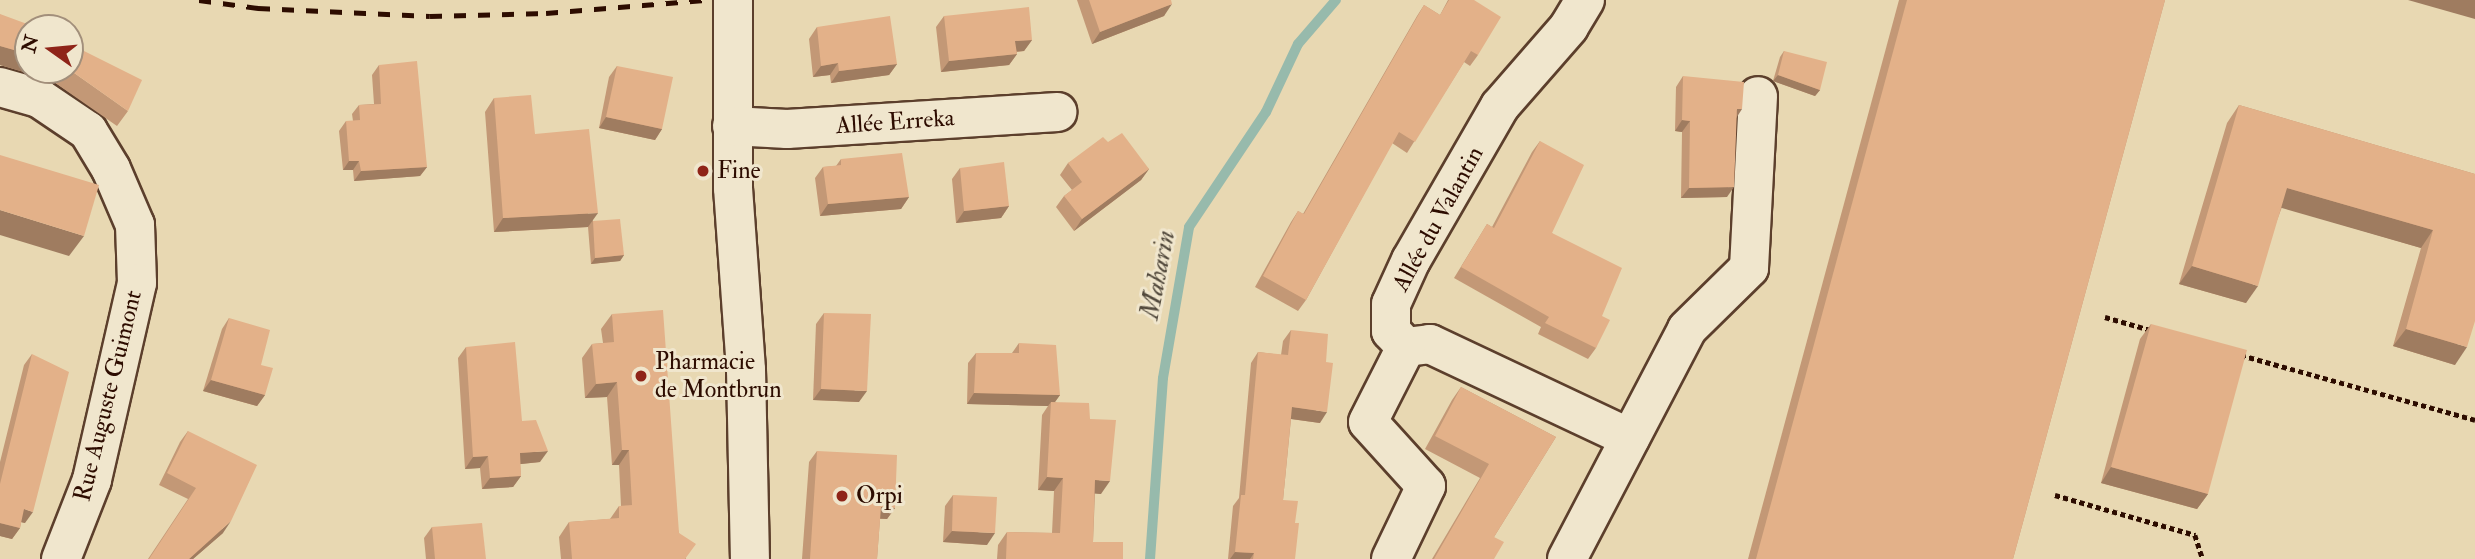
<!DOCTYPE html>
<meta charset="utf-8">
<style>
body{margin:0}
#map{position:relative;width:2475px;height:559px;overflow:hidden;background:#e8d8b2;font-family:"IM FELL Double Pica",serif}
div>[style]{position:absolute}
[style*='--x']{left:calc(var(--x)*1px);top:calc(var(--y)*1px);width:calc(var(--w)*1px);rotate:calc(var(--a)*1deg)}
.stream>*{height:10px;margin:-5px;padding:0 5px;transform-origin:5px;border-radius:5px;background:#97baac}
.path>*{height:4.5px;margin-top:-2.25px;transform-origin:0;background:repeating-linear-gradient(90deg,#2d0c00 0 5px,transparent 0 8.5px)}
.roads{filter:drop-shadow(2px 0 #5c3f2c) drop-shadow(-2px 0 #5c3f2c) drop-shadow(0 2px #5c3f2c) drop-shadow(0 -2px #5c3f2c)}
.minor>*{height:38px;margin:-19px;padding:0 19px;transform-origin:19px;border-radius:19px;background:#f0e6cd}
.rail>*{height:5px;margin-top:-2.5px;transform-origin:0;background:repeating-linear-gradient(90deg,#2d0c00 0 12px,transparent 0 24px)}
.wall>*{inset:0;background:#c39876}
.shaded-wall>*{inset:0;background:#9f7c60}
.building>*{inset:0;background:#e3b189}
.dots>*{width:19px;height:19px;translate:-50% -50%;box-sizing:border-box;border:4px solid #f0e6cd;border-radius:50%}
span{translate:-50% -50%;white-space:nowrap;text-align:center;line-height:1.15;-webkit-text-stroke:6px #f0e6cd;paint-order:stroke}
.street-label{font-size:24px;color:#2d0c00}
.poi-label{font-size:24px;color:#2d0c00}
.left{translate:0 -50%;text-align:left}
.water-label{font-size:26px;color:#52493c;font-style:italic}
.north{position:absolute;left:14px;top:14px;width:70px;height:70px;box-sizing:border-box;background:#f0e6cd;border:2px solid #a28f7b;border-radius:50%;rotate:285deg;font-size:19px;font-weight:700;line-height:28px;text-align:center;color:#2d0c00}
.north::after{content:'';display:block;margin:auto;width:24px;height:32px;background:#8f2418;clip-path:polygon(50% 0,100% 100%,50% 72%,0 100%)}
</style>
<div id="map">
<div class="stream">
<div style="--x:1150;--y:559;--w:181;--a:-85.9"></div>
<div style="--x:1163;--y:378;--w:153;--a:-80.2"></div>
<div style="--x:1189;--y:227;--w:138;--a:-56.2"></div>
<div style="--x:1266;--y:112;--w:75;--a:-64.8"></div>
<div style="--x:1298;--y:44;--w:58;--a:-49.2"></div>
</div>
<div class="path">
<div style="--x:2105;--y:317;--w:48;--a:15.8"></div>
<div style="--x:2241;--y:355;--w:243;--a:15.5"></div>
<div style="--x:2055;--y:495;--w:146;--a:15.9"></div>
<div style="--x:2195;--y:535;--w:25;--a:72"></div>
</div>
<div class="roads">
<div class="minor">
<div style="--x:733;--y:0;--w:188;--a:90"></div>
<div style="--x:733;--y:188;--w:182;--a:85.9"></div>
<div style="--x:746;--y:370;--w:189;--a:88.8"></div>
<div style="--x:1585;--y:0;--w:31;--a:121"></div>
<div style="--x:1569;--y:27;--w:105;--a:131.1"></div>
<div style="--x:1500;--y:106;--w:178;--a:120"></div>
<div style="--x:1411;--y:260;--w:48;--a:114.4"></div>
<div style="--x:1391;--y:304;--w:27;--a:90"></div>
<div style="--x:1391;--y:331;--w:22;--a:47"></div>
<div style="--x:1406;--y:347;--w:24;--a:-7"></div>
<div style="--x:1430;--y:344;--w:221;--a:25.2"></div>
<div style="--x:0;--y:87;--w:41;--a:15.8"></div>
<div style="--x:39;--y:98;--w:59;--a:34"></div>
<div style="--x:88;--y:131;--w:44;--a:58.8"></div>
<div style="--x:111;--y:169;--w:61;--a:66.8"></div>
<div style="--x:135;--y:225;--w:58;--a:88"></div>
<div style="--x:137;--y:283;--w:202;--a:102.9"></div>
<div style="--x:92;--y:480;--w:85;--a:111.4"></div>
<div style="--x:732;--y:126;--w:55;--a:3.1"></div>
<div style="--x:787;--y:129;--w:271;--a:-3.6"></div>
<div style="--x:1391;--y:559;--w:81;--a:-64.4"></div>
<div style="--x:1426;--y:486;--w:86;--a:-132.2"></div>
<div style="--x:1368;--y:422;--w:84;--a:-63.1"></div>
<div style="--x:1567;--y:559;--w:259;--a:-62.4"></div>
<div style="--x:1687;--y:329;--w:87;--a:-44.5"></div>
<div style="--x:1749;--y:268;--w:172;--a:-87"></div>
</div>
</div>
<div class="rail">
<div style="--x:199;--y:0;--w:60;--a:7.7"></div>
<div style="--x:258;--y:8;--w:172;--a:2.7"></div>
<div style="--x:430;--y:16;--w:116;--a:-1.5"></div>
<div style="--x:546;--y:13;--w:159;--a:-4.7"></div>
</div>
<div class="wall">
<div style="clip-path:polygon(1077px 0,1171px 0,1164px 16px,1092px 44px)"></div>
<div style="clip-path:polygon(1448px 0,1474px 0,1478px 55px,1470px 66px,1464px 62px,1407px 153px,1392px 143px,1306px 300px,1298px 311px,1255px 287px,1291px 222px,1298px 211px,1303px 214px,1417px 16px,1424px 5px,1440px 15px)"></div>
<div style="clip-path:polygon(1899px 0,2165px 0,2013px 559px,1748px 559px)"></div>
<div style="clip-path:polygon(0 14px,28px 70px,70px 70px,128px 111px,117px 126px,51px 80px,0 65px)"></div>
<div style="clip-path:polygon(944px 16px,1032px 40px,1024px 51px,1017px 52px,1017px 54px,1009px 65px,941px 72px,936px 27px)"></div>
<div style="clip-path:polygon(817px 27px,897px 64px,889px 75px,831px 83px,830px 75px,813px 77px,809px 39px)"></div>
<div style="clip-path:polygon(1784px 51px,1820px 90px,1815px 96px,1773px 81px,1780px 57px)"></div>
<div style="clip-path:polygon(379px 65px,427px 167px,420px 176px,354px 181px,353px 170px,343px 170px,339px 131px,346px 121px,353px 121px,352px 114px,359px 105px,374px 104px,372px 75px)"></div>
<div style="clip-path:polygon(617px 66px,662px 129px,655px 140px,599px 128px,609px 77px)"></div>
<div style="clip-path:polygon(1683px 76px,1736px 118px,1727px 197px,1681px 198px,1682px 132px,1675px 131px,1676px 87px)"></div>
<div style="clip-path:polygon(494px 98px,535px 134px,593px 221px,624px 255px,620px 261px,591px 264px,588px 227px,494px 232px,485px 112px)"></div>
<div style="clip-path:polygon(2239px 105px,2475px 174px,2455px 365px,2393px 346px,2421px 248px,2282px 207px,2246px 303px,2179px 284px,2227px 123px)"></div>
<div style="clip-path:polygon(1540px 141px,1552px 233px,1602px 316px,1596px 348px,1588px 359px,1538px 334px,1541px 327px,1454px 278px,1487px 224px,1492px 227px,1532px 152px)"></div>
<div style="clip-path:polygon(1108px 142px,1149px 169px,1141px 180px,1074px 231px,1056px 207px,1064px 196px,1072px 190px,1060px 175px,1068px 163px)"></div>
<div style="clip-path:polygon(841px 159px,909px 197px,901px 209px,820px 216px,815px 178px,823px 167px,836px 166px)"></div>
<div style="clip-path:polygon(960px 168px,1009px 206px,1001px 218px,956px 223px,952px 179px)"></div>
<div style="clip-path:polygon(824px 313px,859px 402px,813px 400px,816px 324px)"></div>
<div style="clip-path:polygon(612px 314px,679px 533px,686px 559px,561px 559px,559px 537px,569px 522px,610px 519px,619px 506px,621px 506px,619px 465px,612px 465px,607px 397px,585px 398px,582px 358px,592px 344px,603px 343px,601px 329px)"></div>
<div style="clip-path:polygon(229px 318px,265px 395px,257px 406px,203px 391px,222px 329px)"></div>
<div style="clip-path:polygon(2151px 324px,2208px 494px,2197px 509px,2101px 483px,2140px 339px)"></div>
<div style="clip-path:polygon(1291px 330px,1320px 423px,1291px 419px,1283px 500px,1295px 523px,1295px 559px,1228px 559px,1233px 506px,1239px 498px,1251px 363px,1258px 352px,1281px 355px,1283px 341px)"></div>
<div style="clip-path:polygon(1019px 343px,1060px 395px,1055px 402px,1090px 419px,1101px 494px,1095px 493px,1093px 542px,1123px 559px,997px 559px,998px 545px,1007px 532px,1052px 533px,1054px 491px,1038px 490px,1042px 415px,1048px 406px,967px 404px,968px 363px,976px 353px,1012px 353px)"></div>
<div style="clip-path:polygon(466px 347px,522px 421px,540px 462px,520px 464px,521px 476px,513px 487px,482px 489px,480px 468px,465px 469px,458px 358px)"></div>
<div style="clip-path:polygon(32px 354px,25px 523px,21px 522px,20px 528px,12px 539px,0 536px,0 462px,24px 365px)"></div>
<div style="clip-path:polygon(1461px 387px,1556px 437px,1494px 537px,1494px 559px,1432px 559px,1480px 478px,1425px 449px,1452px 400px)"></div>
<div style="clip-path:polygon(188px 431px,223px 533px,193px 559px,148px 559px,188px 499px,159px 485px,180px 442px)"></div>
<div style="clip-path:polygon(817px 451px,895px 508px,887px 519px,880px 519px,877px 559px,802px 559px,809px 462px)"></div>
<div style="clip-path:polygon(953px 495px,987px 545px,943px 542px,945px 506px)"></div>
<div style="clip-path:polygon(432px 527px,486px 559px,426px 559px,424px 538px)"></div>
</div>
<div class="shaded-wall">
<div style="clip-path:polygon(2408px 0,2475px 0,2475px 19px)"></div>
<div style="clip-path:polygon(1172px 4px,1164px 16px,1092px 44px,1100px 32px)"></div>
<div style="clip-path:polygon(1032px 40px,1024px 51px,1007px 52px,1015px 41px)"></div>
<div style="clip-path:polygon(0 46px,28px 54px,28px 70px,58px 70px,51px 80px,0 65px)"></div>
<div style="clip-path:polygon(1017px 54px,1009px 65px,941px 72px,949px 61px)"></div>
<div style="clip-path:polygon(838px 63px,830px 75px,813px 77px,821px 66px)"></div>
<div style="clip-path:polygon(897px 64px,889px 75px,831px 83px,839px 71px)"></div>
<div style="clip-path:polygon(1778px 75px,1820px 90px,1815px 96px,1773px 81px)"></div>
<div style="clip-path:polygon(1737px 109px,1742px 109px,1735px 120px)"></div>
<div style="clip-path:polygon(606px 117px,662px 129px,655px 140px,599px 128px)"></div>
<div style="clip-path:polygon(1682px 120px,1690px 121px,1682px 132px,1675px 131px)"></div>
<div style="clip-path:polygon(349px 161px,359px 161px,353px 170px,343px 170px)"></div>
<div style="clip-path:polygon(427px 167px,420px 176px,354px 181px,361px 171px)"></div>
<div style="clip-path:polygon(1149px 169px,1141px 180px,1074px 231px,1082px 219px)"></div>
<div style="clip-path:polygon(1734px 187px,1727px 197px,1681px 198px,1689px 188px)"></div>
<div style="clip-path:polygon(2287px 188px,2433px 230px,2421px 248px,2275px 206px)"></div>
<div style="clip-path:polygon(909px 197px,901px 209px,820px 216px,828px 204px)"></div>
<div style="clip-path:polygon(1009px 206px,1001px 218px,956px 223px,964px 211px)"></div>
<div style="clip-path:polygon(0 210px,84px 236px,69px 256px,0 235px)"></div>
<div style="clip-path:polygon(598px 213px,588px 227px,494px 232px,503px 218px)"></div>
<div style="clip-path:polygon(624px 255px,620px 261px,591px 264px,595px 258px)"></div>
<div style="clip-path:polygon(2192px 266px,2258px 286px,2246px 303px,2179px 284px)"></div>
<div style="clip-path:polygon(2406px 329px,2467px 347px,2455px 365px,2393px 346px)"></div>
<div style="clip-path:polygon(211px 380px,265px 395px,257px 406px,203px 391px)"></div>
<div style="clip-path:polygon(617px 382px,607px 397px,585px 398px,596px 384px)"></div>
<div style="clip-path:polygon(821px 389px,867px 391px,859px 402px,813px 400px)"></div>
<div style="clip-path:polygon(974px 393px,1060px 395px,1052px 406px,1051px 402px,1048px 406px,967px 404px)"></div>
<div style="clip-path:polygon(1292px 407px,1327px 412px,1320px 423px,1284px 418px)"></div>
<div style="clip-path:polygon(622px 450px,629px 450px,619px 465px,612px 465px)"></div>
<div style="clip-path:polygon(548px 451px,540px 462px,512px 465px,520px 453px)"></div>
<div style="clip-path:polygon(488px 456px,480px 468px,465px 469px,473px 457px)"></div>
<div style="clip-path:polygon(2111px 467px,2208px 494px,2197px 509px,2101px 483px)"></div>
<div style="clip-path:polygon(521px 476px,513px 487px,482px 489px,490px 478px)"></div>
<div style="clip-path:polygon(1047px 477px,1063px 478px,1054px 491px,1038px 490px)"></div>
<div style="clip-path:polygon(1095px 480px,1110px 481px,1101px 494px,1086px 493px)"></div>
<div style="clip-path:polygon(881px 507px,895px 508px,887px 519px,873px 518px)"></div>
<div style="clip-path:polygon(24px 509px,33px 512px,25px 523px,16px 521px)"></div>
<div style="clip-path:polygon(231px 521px,223px 533px,193px 559px,189px 559px)"></div>
<div style="clip-path:polygon(0 523px,20px 528px,12px 539px,0 536px)"></div>
<div style="clip-path:polygon(952px 531px,995px 533px,987px 545px,943px 542px)"></div>
<div style="clip-path:polygon(1235px 552px,1254px 553px,1250px 559px,1230px 559px)"></div>
</div>
<div class="building">
<div style="clip-path:polygon(1089px 0,1171px 0,1172px 4px,1100px 32px)"></div>
<div style="clip-path:polygon(1449px 0,1474px 0,1501px 17px,1478px 55px,1471px 51px,1415px 142px,1399px 132px,1306px 300px,1263px 276px,1298px 211px,1304px 214px,1424px 5px,1440px 15px)"></div>
<div style="clip-path:polygon(1907px 0,2165px 0,2013px 559px,1756px 559px)"></div>
<div style="clip-path:polygon(1029px 7px,1032px 40px,1015px 41px,1017px 54px,949px 61px,944px 16px)"></div>
<div style="clip-path:polygon(0 14px,38px 28px,28px 28px,28px 54px,0 46px)"></div>
<div style="clip-path:polygon(890px 16px,897px 64px,839px 71px,838px 63px,821px 66px,817px 27px)"></div>
<div style="clip-path:polygon(70px 44px,142px 80px,128px 111px,70px 70px)"></div>
<div style="clip-path:polygon(1784px 51px,1827px 62px,1820px 90px,1778px 75px)"></div>
<div style="clip-path:polygon(417px 61px,427px 167px,361px 171px,359px 161px,349px 161px,346px 121px,360px 120px,359px 105px,381px 104px,379px 65px)"></div>
<div style="clip-path:polygon(617px 66px,673px 77px,662px 129px,606px 117px)"></div>
<div style="clip-path:polygon(1683px 76px,1744px 82px,1742px 109px,1737px 109px,1734px 187px,1689px 188px,1690px 121px,1682px 120px)"></div>
<div style="clip-path:polygon(531px 95px,535px 134px,589px 129px,598px 213px,503px 218px,494px 98px)"></div>
<div style="clip-path:polygon(2239px 105px,2475px 174px,2475px 321px,2467px 347px,2406px 329px,2433px 230px,2287px 188px,2258px 286px,2192px 266px)"></div>
<div style="clip-path:polygon(1122px 133px,1149px 169px,1082px 219px,1064px 196px,1082px 182px,1068px 163px,1103px 137px,1108px 142px)"></div>
<div style="clip-path:polygon(1540px 141px,1584px 165px,1552px 233px,1622px 268px,1602px 316px,1610px 320px,1596px 348px,1545px 323px,1549px 317px,1461px 267px,1487px 224px,1494px 228px)"></div>
<div style="clip-path:polygon(902px 153px,909px 197px,828px 204px,823px 167px,841px 165px,841px 159px)"></div>
<div style="clip-path:polygon(0 155px,99px 185px,84px 236px,0 210px)"></div>
<div style="clip-path:polygon(1004px 162px,1009px 206px,964px 211px,960px 168px)"></div>
<div style="clip-path:polygon(620px 219px,624px 255px,595px 258px,593px 221px)"></div>
<div style="clip-path:polygon(663px 310px,679px 533px,696px 544px,685px 559px,572px 559px,569px 522px,619px 518px,619px 506px,632px 505px,629px 450px,622px 450px,617px 382px,596px 384px,592px 344px,614px 342px,612px 314px)"></div>
<div style="clip-path:polygon(824px 313px,871px 314px,867px 391px,821px 389px)"></div>
<div style="clip-path:polygon(229px 318px,270px 330px,261px 365px,273px 368px,265px 395px,211px 380px)"></div>
<div style="clip-path:polygon(2151px 324px,2247px 350px,2208px 494px,2111px 467px)"></div>
<div style="clip-path:polygon(1291px 330px,1328px 334px,1326px 362px,1333px 363px,1327px 412px,1292px 407px,1283px 500px,1298px 501px,1295px 523px,1299px 523px,1295px 559px,1253px 559px,1254px 553px,1235px 552px,1241px 495px,1245px 495px,1258px 352px,1288px 355px)"></div>
<div style="clip-path:polygon(515px 342px,522px 421px,536px 420px,548px 451px,520px 453px,521px 476px,490px 478px,488px 456px,473px 457px,466px 347px)"></div>
<div style="clip-path:polygon(1019px 343px,1056px 345px,1060px 395px,974px 393px,976px 353px,1019px 353px)"></div>
<div style="clip-path:polygon(32px 354px,69px 372px,33px 512px,24px 509px,20px 528px,0 523px,0 484px)"></div>
<div style="clip-path:polygon(1461px 387px,1556px 437px,1494px 537px,1504px 542px,1494px 559px,1434px 559px,1489px 464px,1435px 436px)"></div>
<div style="clip-path:polygon(1051px 402px,1089px 403px,1090px 419px,1116px 420px,1110px 481px,1095px 480px,1093px 542px,1123px 542px,1123px 559px,1006px 559px,1007px 532px,1060px 533px,1063px 478px,1047px 477px)"></div>
<div style="clip-path:polygon(188px 431px,257px 465px,231px 521px,189px 559px,149px 559px,196px 488px,167px 473px)"></div>
<div style="clip-path:polygon(817px 451px,897px 455px,895px 508px,881px 507px,877px 559px,810px 559px)"></div>
<div style="clip-path:polygon(953px 495px,997px 497px,995px 533px,952px 531px)"></div>
<div style="clip-path:polygon(482px 523px,486px 559px,435px 559px,432px 527px)"></div>
</div>
<div class="dots">
<div style="left:703px;top:171px;background:#8f2418"></div>
<div style="left:641px;top:376px;background:#8f2418"></div>
<div style="left:842px;top:496px;background:#8f2418"></div>
</div>
<div class="street-label">
<span style="left:895px;top:122px;rotate:-4deg">Allée Erreka</span>
<span style="left:1438px;top:219px;rotate:-61deg">Allée du Valantin</span>
<span style="left:108px;top:396px;rotate:-76deg">Rue Auguste Guimont</span>
</div>
<div class="poi-label">
<span class="left" style="left:717px;top:171px">Fine</span>
<span class="left" style="left:655px;top:376px">Pharmacie<br>de Montbrun</span>
<span class="left" style="left:856px;top:496px">Orpi</span>
</div>
<div class="water-label">
<span style="left:1159px;top:275px;rotate:-79deg">Maharin</span>
</div>
<div class="north">N</div>
</div>
